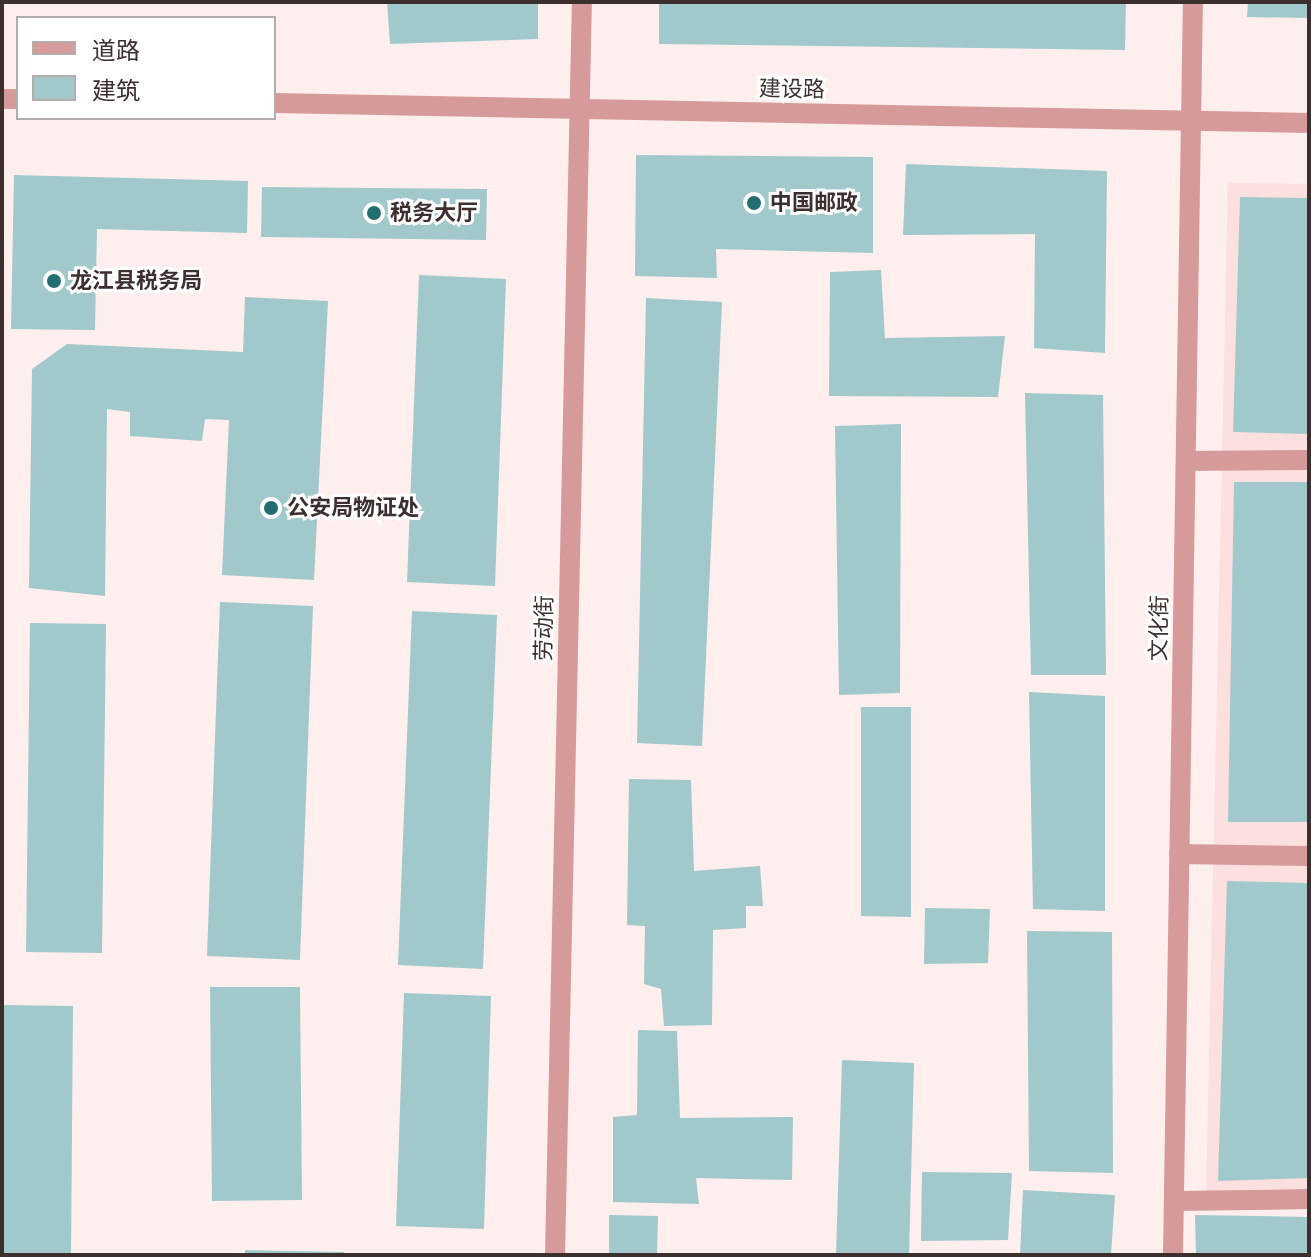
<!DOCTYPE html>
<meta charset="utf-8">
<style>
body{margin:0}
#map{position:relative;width:1311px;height:1257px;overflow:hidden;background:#feeeee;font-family:"Fira Sans Condensed","Noto Sans SC",sans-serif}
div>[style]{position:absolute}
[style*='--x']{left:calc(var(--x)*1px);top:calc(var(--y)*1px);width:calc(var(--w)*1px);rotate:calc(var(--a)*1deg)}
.built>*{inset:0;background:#fce0df}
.building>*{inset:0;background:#a1c8ca}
.minor>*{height:20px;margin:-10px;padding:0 10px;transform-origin:10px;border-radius:10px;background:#d59a99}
.dots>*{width:22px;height:22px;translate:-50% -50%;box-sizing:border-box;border:4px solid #fff;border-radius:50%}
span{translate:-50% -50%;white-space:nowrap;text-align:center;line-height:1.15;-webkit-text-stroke:6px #fff;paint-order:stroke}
.street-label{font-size:22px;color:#3e2f2f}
.poi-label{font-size:22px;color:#3e2f2f;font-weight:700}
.left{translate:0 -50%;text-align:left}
.frame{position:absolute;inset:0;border:4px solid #3e2f2f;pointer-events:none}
.legend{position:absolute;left:16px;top:16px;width:260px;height:104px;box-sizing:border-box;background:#fff;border:2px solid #b2acac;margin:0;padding:10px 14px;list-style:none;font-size:24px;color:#3e2f2f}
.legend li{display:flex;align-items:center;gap:16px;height:40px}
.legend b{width:40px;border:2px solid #b2acac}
</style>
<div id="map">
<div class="built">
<div style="clip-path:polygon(1228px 183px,1309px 184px,1309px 1196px,1206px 1197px)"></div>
</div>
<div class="building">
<div style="clip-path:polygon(387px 2px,538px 2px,538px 39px,390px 44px)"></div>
<div style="clip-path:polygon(659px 2px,1126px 2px,1125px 50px,659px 44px)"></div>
<div style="clip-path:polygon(1248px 2px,1309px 2px,1309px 18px,1247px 17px)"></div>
<div style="clip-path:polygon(636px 155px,873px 157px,873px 253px,716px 249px,717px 278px,635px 276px)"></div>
<div style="clip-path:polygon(906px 164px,1107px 171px,1105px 353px,1034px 348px,1035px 234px,903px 235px)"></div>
<div style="clip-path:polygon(14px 175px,248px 181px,247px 233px,97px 229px,95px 330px,11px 329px)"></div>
<div style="clip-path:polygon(262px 187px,487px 189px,486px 240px,261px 237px)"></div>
<div style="clip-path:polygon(1240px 197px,1309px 198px,1309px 434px,1233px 432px)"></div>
<div style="clip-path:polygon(881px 270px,885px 338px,1005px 336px,998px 397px,829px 396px,830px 272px)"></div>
<div style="clip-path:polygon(419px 275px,506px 279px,495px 586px,407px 582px)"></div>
<div style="clip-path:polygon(245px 297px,328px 301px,314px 580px,222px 575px,229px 420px,205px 419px,202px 441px,130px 436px,130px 412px,107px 409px,105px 596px,29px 588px,32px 369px,67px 344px,243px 352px)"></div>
<div style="clip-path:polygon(646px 298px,722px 302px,702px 746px,637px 743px)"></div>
<div style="clip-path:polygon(1025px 393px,1103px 395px,1106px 675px,1031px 675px)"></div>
<div style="clip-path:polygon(901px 424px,900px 693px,839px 695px,835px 426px)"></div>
<div style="clip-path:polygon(1234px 482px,1309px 482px,1309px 822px,1228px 822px)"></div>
<div style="clip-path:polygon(220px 602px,313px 606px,300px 960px,207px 956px)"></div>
<div style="clip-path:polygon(412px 611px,497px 615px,483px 969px,398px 965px)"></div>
<div style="clip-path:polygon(30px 623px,106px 624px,102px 953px,26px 952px)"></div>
<div style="clip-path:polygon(1029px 692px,1105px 696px,1105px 911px,1033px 909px)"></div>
<div style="clip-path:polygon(861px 707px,911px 707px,911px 917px,861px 916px)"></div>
<div style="clip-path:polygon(629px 779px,691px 780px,694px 871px,760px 866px,763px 906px,746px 906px,746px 928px,713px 930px,712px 1025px,664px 1026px,661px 989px,644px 984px,645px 926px,627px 925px)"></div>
<div style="clip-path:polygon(1227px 881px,1309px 883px,1309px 1178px,1218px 1181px)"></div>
<div style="clip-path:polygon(925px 908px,990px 909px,988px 963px,924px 964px)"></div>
<div style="clip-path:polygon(1027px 931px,1112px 932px,1113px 1173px,1029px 1171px)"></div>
<div style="clip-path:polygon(210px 987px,300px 987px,302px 1200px,212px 1201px)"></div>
<div style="clip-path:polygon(404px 993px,491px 996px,484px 1229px,396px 1226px)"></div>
<div style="clip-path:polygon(2px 1005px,73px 1006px,71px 1255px,2px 1255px)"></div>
<div style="clip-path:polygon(638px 1030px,677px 1031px,680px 1118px,793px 1117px,792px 1180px,696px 1178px,699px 1204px,613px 1202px,613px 1117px,637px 1115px)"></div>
<div style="clip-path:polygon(842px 1060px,914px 1063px,909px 1255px,836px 1255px)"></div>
<div style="clip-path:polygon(922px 1172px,1012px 1173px,1008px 1240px,921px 1241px)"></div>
<div style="clip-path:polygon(1023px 1190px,1115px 1195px,1111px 1255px,1020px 1255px)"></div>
<div style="clip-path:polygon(609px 1215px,658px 1216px,657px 1255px,609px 1255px)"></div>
<div style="clip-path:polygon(1195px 1215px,1309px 1217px,1309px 1255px,1196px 1255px)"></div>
<div style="clip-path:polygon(245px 1250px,344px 1252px,344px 1255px,245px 1255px)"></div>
</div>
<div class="minor">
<div style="--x:2;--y:99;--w:16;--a:0"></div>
<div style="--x:274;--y:103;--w:1035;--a:1.11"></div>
<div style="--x:1186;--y:461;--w:123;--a:-0.5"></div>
<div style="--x:1179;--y:854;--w:130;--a:0.9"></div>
<div style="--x:1174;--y:1201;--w:135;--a:-0.8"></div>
<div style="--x:555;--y:1255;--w:1253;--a:-88.77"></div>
<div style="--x:1173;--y:1255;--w:1253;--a:-89.09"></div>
</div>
<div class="dots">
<div style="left:754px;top:203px;background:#216d71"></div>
<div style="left:374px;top:213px;background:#216d71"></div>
<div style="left:54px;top:281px;background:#216d71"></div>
<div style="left:271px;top:508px;background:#216d71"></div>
</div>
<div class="street-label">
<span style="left:792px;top:89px;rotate:1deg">建设路</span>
<span style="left:544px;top:628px;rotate:-89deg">劳动街</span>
<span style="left:1159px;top:628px;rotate:-89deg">文化街</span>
</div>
<div class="poi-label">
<span class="left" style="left:770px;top:203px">中国邮政</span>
<span class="left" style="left:390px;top:213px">税务大厅</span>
<span class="left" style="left:70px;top:281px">龙江县税务局</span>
<span class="left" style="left:287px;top:508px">公安局物证处</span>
</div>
<div class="frame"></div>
<ul class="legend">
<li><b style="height:10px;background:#d59a99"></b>道路</li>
<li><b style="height:22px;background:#a1c8ca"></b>建筑</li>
</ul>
</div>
